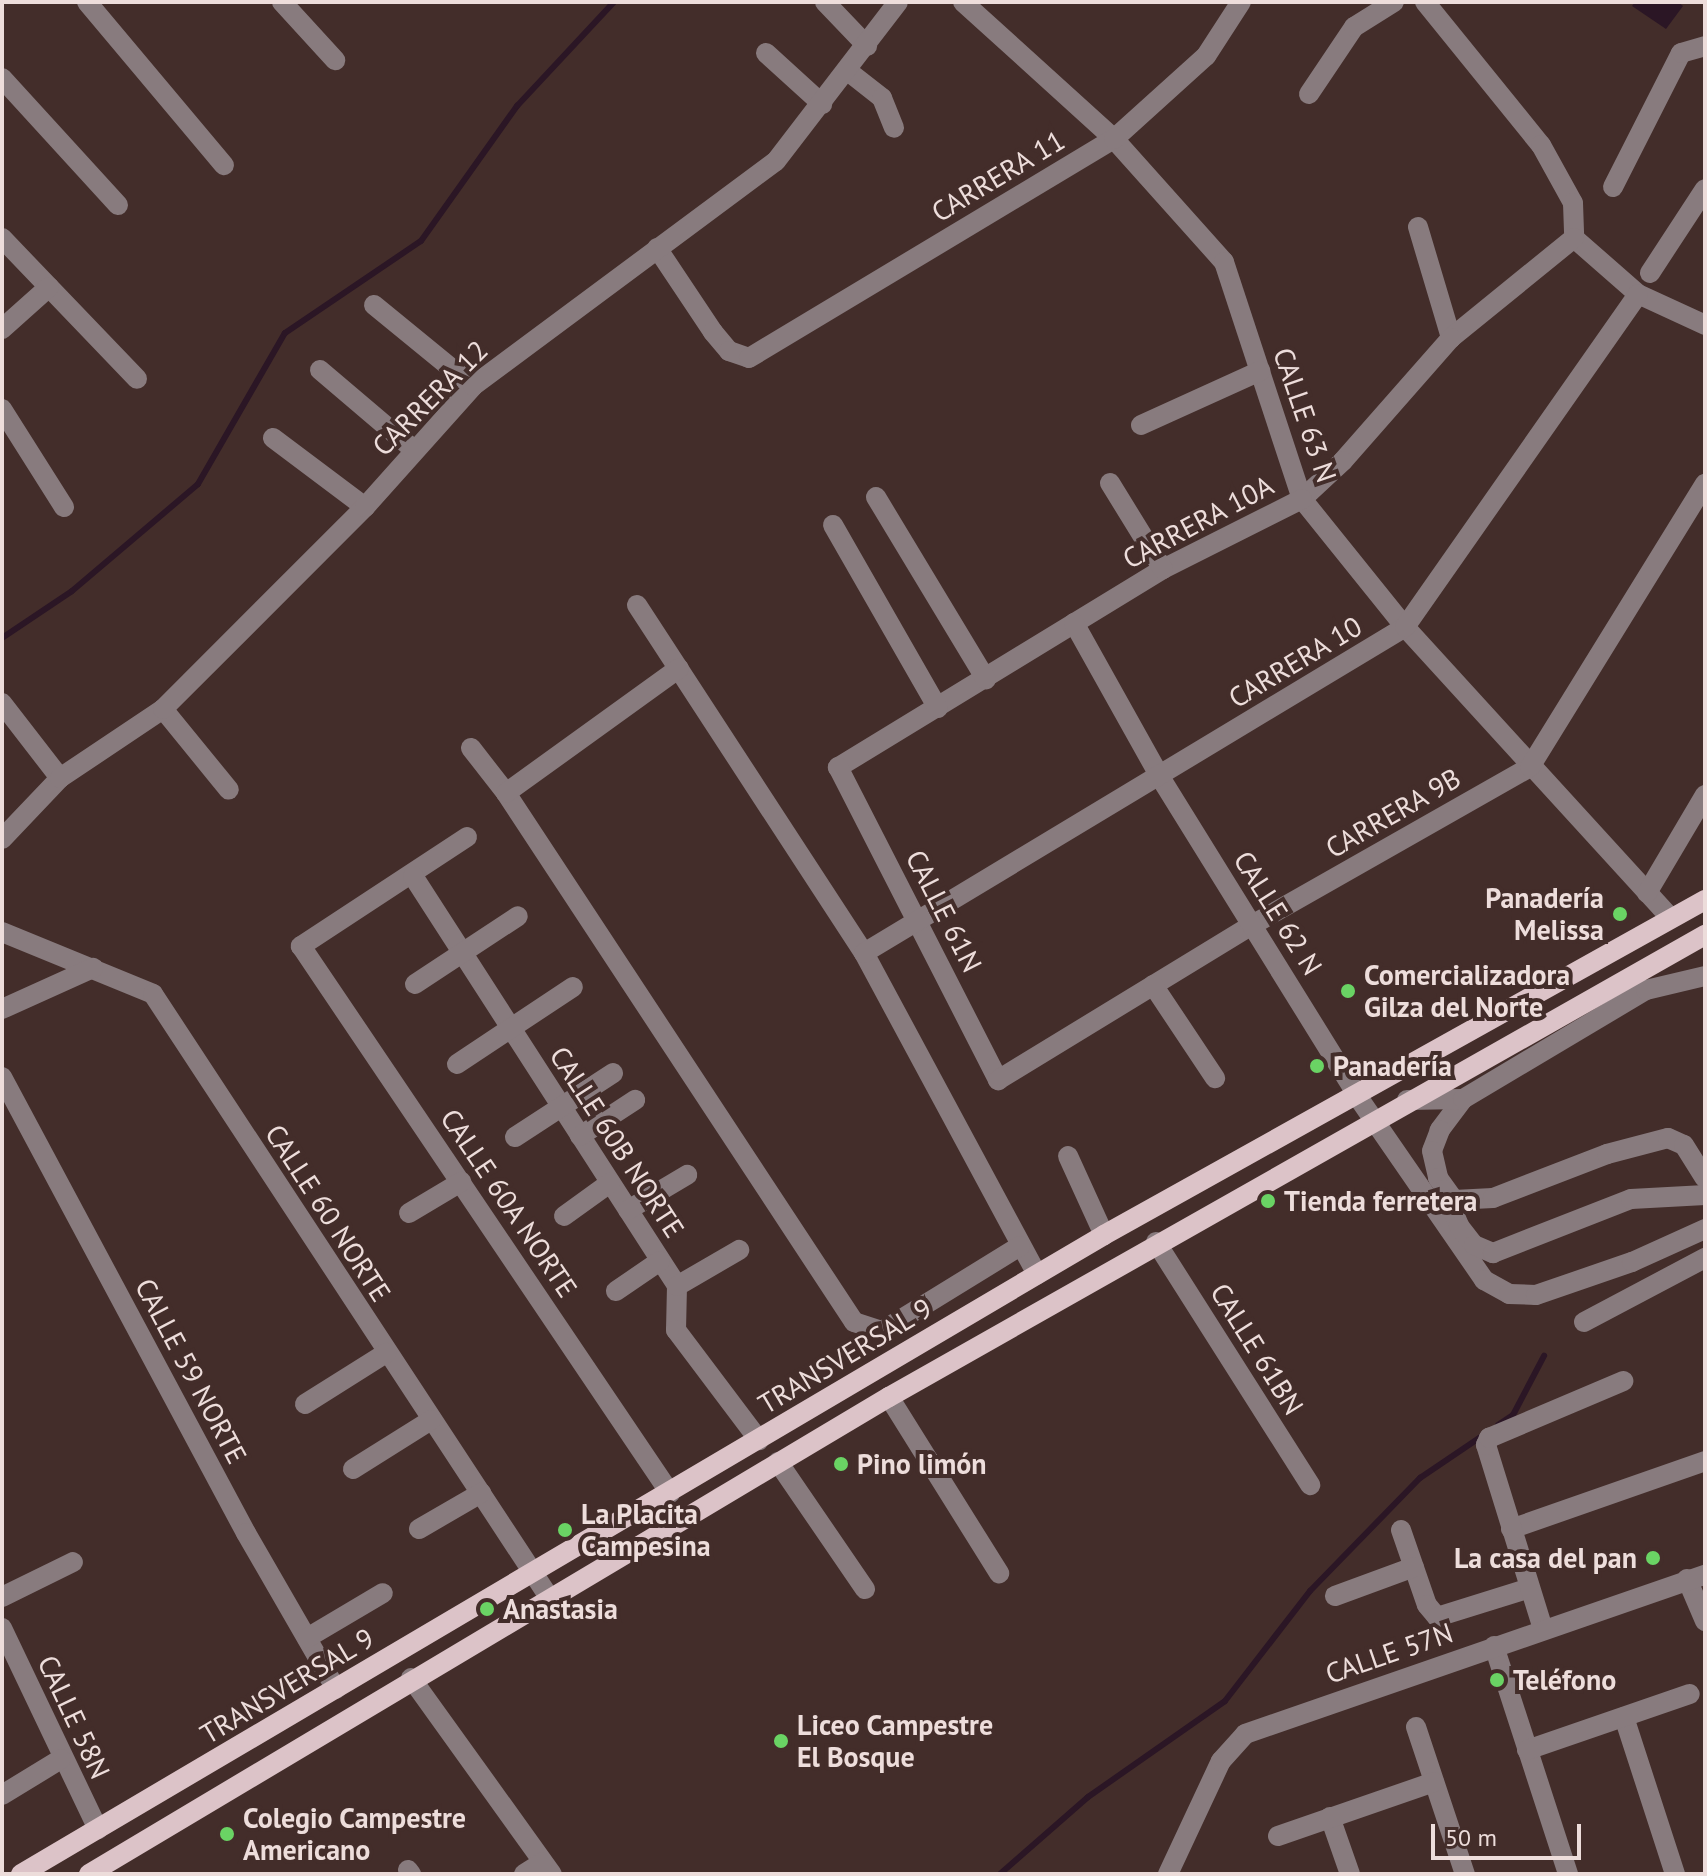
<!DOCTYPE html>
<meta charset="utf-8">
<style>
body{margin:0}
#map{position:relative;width:1707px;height:1876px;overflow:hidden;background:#432d2a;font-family:"PT Sans",sans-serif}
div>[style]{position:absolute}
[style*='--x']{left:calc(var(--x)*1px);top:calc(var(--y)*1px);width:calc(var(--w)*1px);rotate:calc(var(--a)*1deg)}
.water>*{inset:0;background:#2b1625}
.stream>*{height:6px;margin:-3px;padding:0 3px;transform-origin:3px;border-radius:3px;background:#2b1625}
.minor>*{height:20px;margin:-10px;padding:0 10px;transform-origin:10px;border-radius:10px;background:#887b7e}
.major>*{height:20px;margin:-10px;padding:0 10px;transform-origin:10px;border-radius:10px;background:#dcc3c8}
.dots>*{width:22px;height:22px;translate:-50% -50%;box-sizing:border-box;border:4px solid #432d2a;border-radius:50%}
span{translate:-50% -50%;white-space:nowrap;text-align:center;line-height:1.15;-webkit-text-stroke:8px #432d2a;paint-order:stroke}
.street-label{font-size:28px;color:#eddddb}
.poi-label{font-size:28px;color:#eddddb;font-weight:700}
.right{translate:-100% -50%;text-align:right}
.left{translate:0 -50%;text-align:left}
.frame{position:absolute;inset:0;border:4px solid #eddddb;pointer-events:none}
.scale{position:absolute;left:1431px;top:1824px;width:150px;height:36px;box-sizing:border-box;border:4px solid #eddddb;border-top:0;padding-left:10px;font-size:24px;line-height:28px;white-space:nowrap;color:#eddddb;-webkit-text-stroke:6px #432d2a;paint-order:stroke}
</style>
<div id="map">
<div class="water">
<div style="clip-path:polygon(1635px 2px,1678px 2px,1683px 6px,1666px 29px,1632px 6px)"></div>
</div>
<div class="stream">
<div style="--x:2;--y:638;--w:84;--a:-33.9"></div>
<div style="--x:72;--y:591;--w:165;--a:-40.3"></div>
<div style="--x:198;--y:484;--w:174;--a:-60.1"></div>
<div style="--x:285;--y:333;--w:164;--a:-34.1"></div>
<div style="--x:421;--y:241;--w:166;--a:-54.6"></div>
<div style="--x:517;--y:106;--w:142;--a:-47"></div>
<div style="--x:1498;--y:1425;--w:18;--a:-34"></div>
<div style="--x:1513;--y:1415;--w:67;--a:-62.3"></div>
<div style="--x:1000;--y:1874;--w:117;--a:-41.2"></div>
<div style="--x:1088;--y:1797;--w:167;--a:-35"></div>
<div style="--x:1225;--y:1701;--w:139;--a:-52.3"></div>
<div style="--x:1310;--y:1591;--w:158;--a:-45.8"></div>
<div style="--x:1420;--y:1478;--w:75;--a:-34.1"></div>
</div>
<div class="minor">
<div style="--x:87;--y:2;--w:213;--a:50"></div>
<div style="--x:282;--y:2;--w:79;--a:47.6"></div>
<div style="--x:825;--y:2;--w:61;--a:46.3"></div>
<div style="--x:963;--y:2;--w:204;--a:42.2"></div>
<div style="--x:1114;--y:139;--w:165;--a:48.2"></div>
<div style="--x:1224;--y:262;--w:250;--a:71.8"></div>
<div style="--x:1302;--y:499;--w:164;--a:51.2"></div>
<div style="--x:1405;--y:627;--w:391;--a:47.6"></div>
<div style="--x:1425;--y:2;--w:184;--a:51"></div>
<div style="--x:1541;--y:145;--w:66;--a:61.1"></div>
<div style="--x:1573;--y:203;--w:35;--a:88"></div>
<div style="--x:1574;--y:238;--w:85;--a:41.2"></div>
<div style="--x:1638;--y:294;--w:74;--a:24.8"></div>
<div style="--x:766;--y:53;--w:76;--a:42.3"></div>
<div style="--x:849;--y:72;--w:42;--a:38.2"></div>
<div style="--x:882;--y:98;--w:32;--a:68"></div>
<div style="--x:2;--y:78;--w:172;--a:47.6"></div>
<div style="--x:1309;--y:94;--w:81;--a:-56.1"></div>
<div style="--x:1354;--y:27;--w:47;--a:-32"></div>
<div style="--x:1613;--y:187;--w:150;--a:-63.1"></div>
<div style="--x:1681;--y:53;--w:25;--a:-16"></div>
<div style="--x:1418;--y:227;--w:116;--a:73.4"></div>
<div style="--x:2;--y:238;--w:195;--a:46.2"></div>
<div style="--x:1574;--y:238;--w:159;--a:140.9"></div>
<div style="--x:1451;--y:338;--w:164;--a:131.3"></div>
<div style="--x:1343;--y:461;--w:56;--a:137.2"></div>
<div style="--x:1302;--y:499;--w:156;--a:153.3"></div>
<div style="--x:1163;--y:569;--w:381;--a:148.6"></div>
<div style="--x:838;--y:767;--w:352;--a:62.9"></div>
<div style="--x:998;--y:1080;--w:298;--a:-31.4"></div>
<div style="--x:1252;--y:925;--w:320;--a:-29.6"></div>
<div style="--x:1530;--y:767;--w:333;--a:-58.3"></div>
<div style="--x:657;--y:248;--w:101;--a:56.3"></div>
<div style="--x:713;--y:332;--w:25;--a:50"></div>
<div style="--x:729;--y:351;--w:21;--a:19"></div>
<div style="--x:749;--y:358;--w:426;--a:-31"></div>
<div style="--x:1114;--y:139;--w:124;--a:-42.1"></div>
<div style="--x:1206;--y:56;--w:64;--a:-57.1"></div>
<div style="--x:1650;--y:273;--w:100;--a:-56.8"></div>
<div style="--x:374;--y:305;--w:128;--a:39.3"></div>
<div style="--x:2;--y:329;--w:63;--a:-41.8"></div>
<div style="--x:320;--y:370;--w:123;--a:40.4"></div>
<div style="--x:2;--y:409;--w:116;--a:57.7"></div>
<div style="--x:1141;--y:425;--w:131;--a:-24.4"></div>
<div style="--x:273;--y:438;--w:115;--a:36.9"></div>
<div style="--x:1110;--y:483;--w:101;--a:58.4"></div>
<div style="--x:876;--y:497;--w:213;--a:58.9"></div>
<div style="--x:833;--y:525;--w:211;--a:60.2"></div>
<div style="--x:637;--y:605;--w:415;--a:56.9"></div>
<div style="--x:864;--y:953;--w:365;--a:61.7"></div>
<div style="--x:1074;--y:623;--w:176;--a:60.8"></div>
<div style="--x:1160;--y:777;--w:380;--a:58.2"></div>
<div style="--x:1360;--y:1100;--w:219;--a:55.4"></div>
<div style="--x:1484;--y:1280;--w:29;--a:29"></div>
<div style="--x:1509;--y:1294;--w:27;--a:2"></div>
<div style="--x:1536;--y:1295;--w:102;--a:-19"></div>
<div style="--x:1632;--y:1262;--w:80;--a:-24.3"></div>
<div style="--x:2;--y:703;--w:95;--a:52.3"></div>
<div style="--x:163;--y:709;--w:104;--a:50.8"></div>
<div style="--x:471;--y:748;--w:57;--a:52.1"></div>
<div style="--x:506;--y:793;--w:633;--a:56.66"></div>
<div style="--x:854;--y:1322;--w:29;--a:18"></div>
<div style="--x:882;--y:1331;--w:162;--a:-31.6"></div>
<div style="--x:506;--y:793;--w:213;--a:-35.8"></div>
<div style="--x:467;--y:837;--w:199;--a:146.7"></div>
<div style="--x:301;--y:946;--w:660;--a:56"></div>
<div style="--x:2;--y:839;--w:84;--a:-46.4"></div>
<div style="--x:60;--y:778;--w:124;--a:-33.8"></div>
<div style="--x:163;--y:709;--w:286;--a:-45"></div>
<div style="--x:365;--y:507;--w:162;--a:-48.2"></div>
<div style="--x:473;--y:386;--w:377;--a:-36.6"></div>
<div style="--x:776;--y:161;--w:200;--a:-52.5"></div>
<div style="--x:413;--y:876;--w:488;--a:57.2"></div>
<div style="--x:677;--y:1286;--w:44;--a:91.3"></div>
<div style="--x:676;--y:1330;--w:138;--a:53"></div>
<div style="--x:1647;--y:893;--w:114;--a:-59.4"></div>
<div style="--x:2;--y:932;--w:163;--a:22.3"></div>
<div style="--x:153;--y:994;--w:721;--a:56.71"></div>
<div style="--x:864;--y:953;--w:632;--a:-31.07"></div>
<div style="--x:1405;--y:627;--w:406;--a:-55"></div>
<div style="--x:415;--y:984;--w:123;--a:-33.4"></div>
<div style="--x:1153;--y:985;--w:112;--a:56.3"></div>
<div style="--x:2;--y:1009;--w:100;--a:-24.3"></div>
<div style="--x:457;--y:1064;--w:139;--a:-33.6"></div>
<div style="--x:2;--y:1077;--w:517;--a:61.85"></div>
<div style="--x:246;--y:1533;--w:180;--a:60"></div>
<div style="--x:1463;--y:1099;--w:39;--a:127"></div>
<div style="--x:1440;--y:1130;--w:22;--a:111"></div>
<div style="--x:1432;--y:1151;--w:28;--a:77"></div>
<div style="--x:1438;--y:1178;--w:27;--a:54"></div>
<div style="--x:1454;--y:1200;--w:39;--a:-3"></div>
<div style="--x:1493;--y:1198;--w:122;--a:-21.1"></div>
<div style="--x:1607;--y:1154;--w:63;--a:-14.7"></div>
<div style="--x:1668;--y:1138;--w:17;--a:24"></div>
<div style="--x:1684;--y:1145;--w:39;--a:58"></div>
<div style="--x:1407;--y:1100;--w:56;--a:-1"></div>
<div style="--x:1463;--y:1099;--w:213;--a:-30.8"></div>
<div style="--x:1646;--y:990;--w:61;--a:-13.3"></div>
<div style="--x:580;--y:1136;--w:66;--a:-33.2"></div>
<div style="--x:515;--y:1137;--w:117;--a:-33.1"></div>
<div style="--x:1068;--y:1156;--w:87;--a:65.5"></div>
<div style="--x:1444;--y:1190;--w:39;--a:67"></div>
<div style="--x:1459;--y:1226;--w:24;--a:52"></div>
<div style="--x:1474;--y:1245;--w:21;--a:23"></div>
<div style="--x:1493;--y:1253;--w:148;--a:-21.4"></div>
<div style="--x:1631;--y:1199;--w:74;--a:-3.1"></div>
<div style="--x:628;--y:1210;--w:69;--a:-30.7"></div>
<div style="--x:409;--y:1213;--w:61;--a:-30.8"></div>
<div style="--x:564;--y:1216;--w:57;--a:-35.7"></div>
<div style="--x:1156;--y:1242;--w:288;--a:57.6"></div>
<div style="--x:677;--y:1286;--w:72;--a:-30.1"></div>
<div style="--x:616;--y:1291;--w:53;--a:-34.3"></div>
<div style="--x:1584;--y:1322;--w:137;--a:-27.9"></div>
<div style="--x:889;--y:1397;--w:208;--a:58"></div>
<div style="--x:305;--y:1404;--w:96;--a:-32.2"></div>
<div style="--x:778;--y:1462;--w:154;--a:55.6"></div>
<div style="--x:353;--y:1469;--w:92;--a:-32.1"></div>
<div style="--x:419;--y:1529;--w:72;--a:-30.1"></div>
<div style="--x:1511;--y:1529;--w:206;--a:-19.3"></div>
<div style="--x:1401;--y:1530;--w:79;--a:70.9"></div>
<div style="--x:1427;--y:1605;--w:16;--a:50"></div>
<div style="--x:1437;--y:1617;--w:97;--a:-17.3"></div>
<div style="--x:1687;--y:1579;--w:46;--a:66.8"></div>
<div style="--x:1335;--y:1596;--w:84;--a:-20.2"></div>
<div style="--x:2;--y:1597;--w:79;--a:-26.2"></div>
<div style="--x:2;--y:1628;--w:223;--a:64.5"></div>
<div style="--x:1543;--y:1629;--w:193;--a:-107.2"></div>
<div style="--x:1486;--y:1445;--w:8;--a:-67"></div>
<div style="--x:1489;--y:1438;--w:146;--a:-23"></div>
<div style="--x:307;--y:1638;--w:88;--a:-30.6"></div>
<div style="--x:1494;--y:1646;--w:240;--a:72"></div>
<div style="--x:411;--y:1678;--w:241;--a:54.3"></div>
<div style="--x:1624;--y:1717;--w:165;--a:72"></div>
<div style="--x:1416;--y:1727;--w:155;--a:71.6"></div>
<div style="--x:1527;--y:1750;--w:172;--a:-19"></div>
<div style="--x:2;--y:1795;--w:69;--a:-31.4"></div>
<div style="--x:1330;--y:1817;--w:60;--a:70.7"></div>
<div style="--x:1278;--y:1836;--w:165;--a:-19.1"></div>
<div style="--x:408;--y:1870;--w:5;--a:53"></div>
<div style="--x:524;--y:1874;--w:22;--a:-32"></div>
<div style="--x:1168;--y:1874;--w:125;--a:-64.9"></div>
<div style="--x:1221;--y:1761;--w:36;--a:-48"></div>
<div style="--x:1245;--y:1734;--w:487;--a:-19.1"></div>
</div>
<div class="major">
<div style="--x:21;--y:1874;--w:1257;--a:-30.54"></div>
<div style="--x:1104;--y:1235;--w:688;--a:-29.14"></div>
<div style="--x:89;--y:1874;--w:931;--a:-30.81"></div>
<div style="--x:889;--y:1397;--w:938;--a:-29.52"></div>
</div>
<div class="dots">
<div style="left:1620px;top:914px;background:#6ad364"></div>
<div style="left:1348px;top:991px;background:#6ad364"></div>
<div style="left:1317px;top:1066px;background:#6ad364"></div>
<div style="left:1268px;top:1201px;background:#6ad364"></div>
<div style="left:841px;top:1464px;background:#6ad364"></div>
<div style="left:565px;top:1530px;background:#6ad364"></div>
<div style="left:1653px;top:1558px;background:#6ad364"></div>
<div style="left:487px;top:1609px;background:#6ad364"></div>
<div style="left:1497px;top:1680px;background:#6ad364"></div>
<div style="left:781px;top:1741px;background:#6ad364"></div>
<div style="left:227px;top:1834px;background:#6ad364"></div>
</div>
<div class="street-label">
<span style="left:998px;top:176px;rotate:-31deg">CARRERA 11</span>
<span style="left:430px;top:398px;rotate:-45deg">CARRERA 12</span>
<span style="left:1305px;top:415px;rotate:71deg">CALLE 63 N</span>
<span style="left:1198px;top:522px;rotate:-28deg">CARRERA 10A</span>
<span style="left:1295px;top:662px;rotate:-31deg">CARRERA 10</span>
<span style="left:1393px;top:813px;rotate:-30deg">CARRERA 9B</span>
<span style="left:944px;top:911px;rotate:63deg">CALLE 61N</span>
<span style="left:1278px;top:913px;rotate:58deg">CALLE 62 N</span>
<span style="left:617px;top:1142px;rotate:57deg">CALLE 60B NORTE</span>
<span style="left:509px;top:1203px;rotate:56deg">CALLE 60A NORTE</span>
<span style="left:328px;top:1213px;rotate:57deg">CALLE 60 NORTE</span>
<span style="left:1257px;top:1349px;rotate:58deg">CALLE 61BN</span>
<span style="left:845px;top:1356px;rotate:-31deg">TRANSVERSAL 9</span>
<span style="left:191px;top:1371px;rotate:62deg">CALLE 59 NORTE</span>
<span style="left:1389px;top:1653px;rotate:-19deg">CALLE 57N</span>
<span style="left:287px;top:1686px;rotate:-31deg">TRANSVERSAL 9</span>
<span style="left:74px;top:1717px;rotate:65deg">CALLE 58N</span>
</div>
<div class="poi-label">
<span class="right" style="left:1604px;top:914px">Panadería<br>Melissa</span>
<span class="left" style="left:1364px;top:991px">Comercializadora<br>Gilza del Norte</span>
<span class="left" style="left:1333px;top:1066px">Panadería</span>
<span class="left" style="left:1284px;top:1201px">Tienda ferretera</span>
<span class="left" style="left:857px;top:1464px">Pino limón</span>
<span class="left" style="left:581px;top:1530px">La Placita<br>Campesina</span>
<span class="right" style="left:1637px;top:1558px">La casa del pan</span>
<span class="left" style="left:503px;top:1609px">Anastasia</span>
<span class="left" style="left:1513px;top:1680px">Teléfono</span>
<span class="left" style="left:797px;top:1741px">Liceo Campestre<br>El Bosque</span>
<span class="left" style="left:243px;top:1834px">Colegio Campestre<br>Americano</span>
</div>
<div class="frame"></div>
<div class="scale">50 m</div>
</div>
